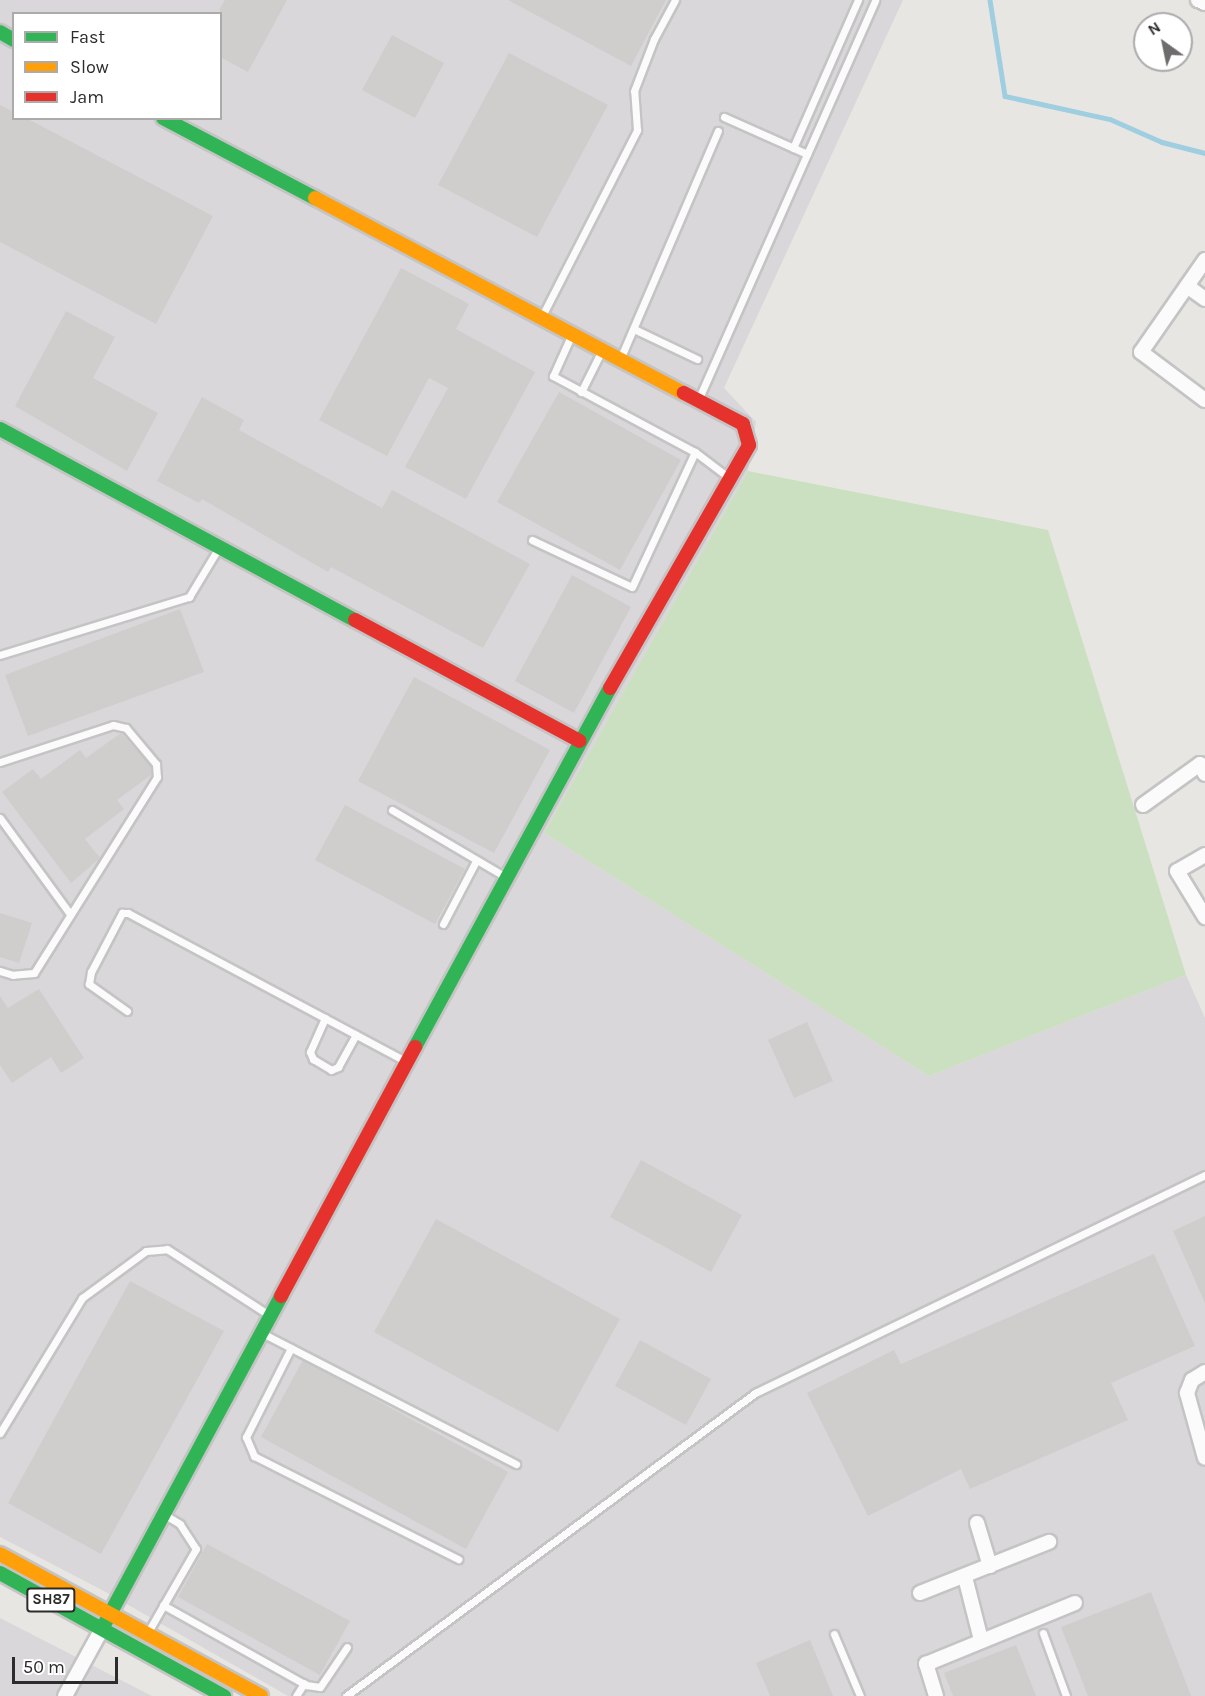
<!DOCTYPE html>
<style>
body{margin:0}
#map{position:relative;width:1205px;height:1696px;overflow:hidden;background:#e8e6e3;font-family:Karla,sans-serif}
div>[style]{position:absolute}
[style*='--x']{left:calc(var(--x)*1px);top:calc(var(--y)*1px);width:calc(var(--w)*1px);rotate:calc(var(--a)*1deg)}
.industrial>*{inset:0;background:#d9d7d9}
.green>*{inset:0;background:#cbe0c0}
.stream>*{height:4.5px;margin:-2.25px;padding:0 2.25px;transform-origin:2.25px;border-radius:2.25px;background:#9fcee1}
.building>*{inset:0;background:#d0cecc}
.roads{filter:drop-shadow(2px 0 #c5c4c5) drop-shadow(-2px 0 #c5c4c5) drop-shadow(0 2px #c5c4c5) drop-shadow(0 -2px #c5c4c5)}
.lane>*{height:7px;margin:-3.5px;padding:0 3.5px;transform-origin:3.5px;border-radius:3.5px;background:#fcfbfb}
.street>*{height:14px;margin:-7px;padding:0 7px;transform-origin:7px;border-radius:7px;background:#fcfbfb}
.fast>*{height:14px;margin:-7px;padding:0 7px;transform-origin:7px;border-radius:7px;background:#30b455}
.slow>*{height:14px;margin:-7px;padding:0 7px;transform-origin:7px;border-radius:7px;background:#ff9f0a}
.jam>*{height:14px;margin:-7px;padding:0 7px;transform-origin:7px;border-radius:7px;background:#e5322d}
span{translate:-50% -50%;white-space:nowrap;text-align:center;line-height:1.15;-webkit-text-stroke:5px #fff;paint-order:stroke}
.shield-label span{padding:2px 4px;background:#fff;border:2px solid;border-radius:4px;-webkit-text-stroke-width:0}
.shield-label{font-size:15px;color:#2c2c2c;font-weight:700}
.legend{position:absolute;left:12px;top:12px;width:210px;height:108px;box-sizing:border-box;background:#fff;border:2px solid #ababab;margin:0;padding:8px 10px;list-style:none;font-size:18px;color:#2c2c2c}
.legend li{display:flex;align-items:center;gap:12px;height:30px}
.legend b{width:30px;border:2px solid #ababab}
.north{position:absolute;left:1133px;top:12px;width:60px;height:60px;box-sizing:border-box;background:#fff;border:2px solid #ababab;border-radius:50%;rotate:327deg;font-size:16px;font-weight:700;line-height:24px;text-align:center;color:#2c2c2c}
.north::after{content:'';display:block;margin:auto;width:21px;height:27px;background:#6e6d6c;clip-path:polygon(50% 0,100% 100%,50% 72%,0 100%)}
.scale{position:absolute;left:12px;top:1657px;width:106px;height:27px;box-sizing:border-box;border:3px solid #2c2c2c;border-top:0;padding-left:8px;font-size:18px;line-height:21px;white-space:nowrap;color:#2c2c2c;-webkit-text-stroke:4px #fff;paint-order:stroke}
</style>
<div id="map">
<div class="industrial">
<div style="clip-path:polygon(evenodd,0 0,903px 0,724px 388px,756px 422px,748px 471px,544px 833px,929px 1076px,1186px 975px,1205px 1018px,1205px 1696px,288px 1696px,102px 1590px,0 1537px,0 0,14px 14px,220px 14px,220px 118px,14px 118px,14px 14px)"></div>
<div style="clip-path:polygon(0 1618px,152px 1696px,0 1696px)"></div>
</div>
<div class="green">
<div style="clip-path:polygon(748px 471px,1048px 530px,1186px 975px,929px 1076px,544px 833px)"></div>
</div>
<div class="stream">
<div style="--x:990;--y:0;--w:97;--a:81.1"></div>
<div style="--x:1005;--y:96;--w:107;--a:12.4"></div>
<div style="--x:1110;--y:119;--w:57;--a:23.9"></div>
<div style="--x:1162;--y:142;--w:44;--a:14.3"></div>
</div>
<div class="building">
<div style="clip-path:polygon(225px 0,287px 0,248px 72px,220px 57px,220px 8px)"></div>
<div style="clip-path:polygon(508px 0,666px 0,631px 66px)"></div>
<div style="clip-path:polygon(392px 35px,444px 63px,415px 118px,362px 90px)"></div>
<div style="clip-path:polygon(509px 53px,608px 105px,537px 237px,438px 185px)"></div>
<div style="clip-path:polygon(0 105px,14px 112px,14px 118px,26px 118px,213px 216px,156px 324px,0 242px)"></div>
<div style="clip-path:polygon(401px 268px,469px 304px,456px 329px,535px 372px,466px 499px,405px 467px,448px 388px,429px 378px,387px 456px,319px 420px)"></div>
<div style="clip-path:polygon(66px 311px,115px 337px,93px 378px,158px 413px,127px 471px,15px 406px)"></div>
<div style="clip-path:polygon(559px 392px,681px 460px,620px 570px,497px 502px)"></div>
<div style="clip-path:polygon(202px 397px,244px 420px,239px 430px,382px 508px,392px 490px,530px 564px,483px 648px,331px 567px,328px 572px,202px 499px,199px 503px,157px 481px)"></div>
<div style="clip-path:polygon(572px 575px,631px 607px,574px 713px,515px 681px)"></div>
<div style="clip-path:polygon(180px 609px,204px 672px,28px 736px,5px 675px)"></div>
<div style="clip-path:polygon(414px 677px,550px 750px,494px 853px,358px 781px)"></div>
<div style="clip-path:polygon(121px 733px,151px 766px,151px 775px,117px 800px,124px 809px,85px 839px,100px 858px,71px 883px,2px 792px,33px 769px,41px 779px,80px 750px,86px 758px)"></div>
<div style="clip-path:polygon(345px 805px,465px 869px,435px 924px,315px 860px)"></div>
<div style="clip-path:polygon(0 913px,32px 923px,19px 963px,0 957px)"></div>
<div style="clip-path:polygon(39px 989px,84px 1058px,61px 1073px,51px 1057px,12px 1083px,0 1065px,0 996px,8px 1008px)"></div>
<div style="clip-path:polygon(807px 1022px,833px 1081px,794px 1098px,768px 1040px)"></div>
<div style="clip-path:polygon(641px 1160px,742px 1215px,711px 1272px,610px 1217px)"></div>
<div style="clip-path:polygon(1205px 1216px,1205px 1303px,1173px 1231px)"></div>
<div style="clip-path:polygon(436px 1219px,620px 1319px,558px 1432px,374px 1332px)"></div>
<div style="clip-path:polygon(1154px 1254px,1195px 1346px,1111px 1383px,1128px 1420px,970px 1489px,961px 1469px,868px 1516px,807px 1393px,894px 1350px,901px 1364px)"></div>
<div style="clip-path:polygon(130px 1281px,224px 1331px,101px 1554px,8px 1503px)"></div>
<div style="clip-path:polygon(640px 1340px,711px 1379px,686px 1425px,615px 1386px)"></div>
<div style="clip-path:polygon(303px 1360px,508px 1472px,466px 1549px,261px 1437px)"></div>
<div style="clip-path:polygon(207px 1544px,350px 1621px,320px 1675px,178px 1597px)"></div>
<div style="clip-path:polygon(1151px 1592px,1191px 1696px,1088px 1696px,1061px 1627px)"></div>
<div style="clip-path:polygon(810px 1640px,833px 1696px,770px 1696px,756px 1663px)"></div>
<div style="clip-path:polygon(1016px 1645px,1036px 1696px,953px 1696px,944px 1673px)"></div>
</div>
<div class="roads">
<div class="lane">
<div style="--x:724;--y:117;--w:91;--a:24"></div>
<div style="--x:793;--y:148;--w:162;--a:-66.3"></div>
<div style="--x:542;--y:316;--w:209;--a:-62.9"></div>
<div style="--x:637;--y:130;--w:39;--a:-94"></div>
<div style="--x:634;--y:91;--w:56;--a:-69"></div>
<div style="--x:654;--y:39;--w:44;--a:-61.7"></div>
<div style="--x:634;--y:329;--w:70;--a:25.5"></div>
<div style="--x:571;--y:336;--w:44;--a:114.2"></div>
<div style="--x:553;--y:376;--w:161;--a:28.2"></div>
<div style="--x:695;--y:452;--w:41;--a:37.1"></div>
<div style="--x:621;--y:357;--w:246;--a:-66.8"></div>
<div style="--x:581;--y:392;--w:45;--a:-63.4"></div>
<div style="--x:699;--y:398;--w:435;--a:-66.1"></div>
<div style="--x:532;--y:540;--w:110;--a:25.2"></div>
<div style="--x:632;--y:587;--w:149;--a:-65"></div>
<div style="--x:0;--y:655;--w:198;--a:-17.1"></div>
<div style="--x:189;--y:597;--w:56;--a:-58.9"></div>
<div style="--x:0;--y:762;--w:119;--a:-18.1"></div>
<div style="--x:113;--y:725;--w:13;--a:13"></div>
<div style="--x:126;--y:728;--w:47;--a:50.2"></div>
<div style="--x:156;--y:764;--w:13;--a:86"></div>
<div style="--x:157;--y:777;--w:231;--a:122.1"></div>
<div style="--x:34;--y:973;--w:21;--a:175"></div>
<div style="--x:13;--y:975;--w:14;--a:-163"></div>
<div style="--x:392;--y:810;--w:130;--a:30.5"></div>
<div style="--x:0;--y:818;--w:119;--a:53.9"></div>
<div style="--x:443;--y:924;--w:71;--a:-62.4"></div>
<div style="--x:127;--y:1011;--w:47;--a:-144.6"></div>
<div style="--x:89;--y:984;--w:12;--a:-81"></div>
<div style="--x:91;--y:972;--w:67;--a:-62.3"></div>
<div style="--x:122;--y:913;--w:6;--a:0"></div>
<div style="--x:128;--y:913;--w:314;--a:28.1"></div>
<div style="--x:325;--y:1018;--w:37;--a:114"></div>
<div style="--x:310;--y:1052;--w:8;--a:67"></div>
<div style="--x:313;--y:1059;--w:21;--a:31"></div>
<div style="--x:331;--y:1070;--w:8;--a:-23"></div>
<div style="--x:338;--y:1067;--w:37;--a:-61"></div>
<div style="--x:262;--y:1333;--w:286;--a:27.3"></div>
<div style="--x:291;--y:1348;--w:100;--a:116.8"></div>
<div style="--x:246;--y:1437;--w:21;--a:67"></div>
<div style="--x:254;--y:1456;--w:229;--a:26.8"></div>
<div style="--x:0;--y:1433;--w:158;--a:-58.7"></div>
<div style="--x:82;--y:1298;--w:79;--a:-36.3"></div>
<div style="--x:146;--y:1251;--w:21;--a:-5"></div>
<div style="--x:167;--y:1249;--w:121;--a:32.9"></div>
<div style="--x:163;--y:1605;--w:164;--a:29.2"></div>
<div style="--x:306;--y:1685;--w:14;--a:8"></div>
<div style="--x:320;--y:1687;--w:48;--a:-56"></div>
<div style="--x:148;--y:1632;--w:96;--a:-60"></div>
<div style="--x:196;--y:1549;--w:30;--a:-123"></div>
<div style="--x:180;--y:1524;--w:17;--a:-149"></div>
<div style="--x:1043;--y:1633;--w:67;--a:69.9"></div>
<div style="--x:834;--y:1634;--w:67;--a:67.2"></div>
<div style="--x:296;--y:1696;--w:15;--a:-58"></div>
<div style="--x:346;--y:1696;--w:509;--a:-36.53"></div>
<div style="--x:755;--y:1393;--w:500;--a:-25.85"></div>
</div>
<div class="street">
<div style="--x:1198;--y:0;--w:8;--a:23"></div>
<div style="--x:1205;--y:260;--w:112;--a:124.8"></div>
<div style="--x:1141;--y:352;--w:80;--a:36.9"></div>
<div style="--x:1187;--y:286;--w:22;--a:36"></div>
<div style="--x:1143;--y:805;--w:70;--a:-35.7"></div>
<div style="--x:1200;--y:764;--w:11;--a:63"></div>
<div style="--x:1205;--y:855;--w:32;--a:150"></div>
<div style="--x:1177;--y:871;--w:54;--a:58.7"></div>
<div style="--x:1205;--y:1372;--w:15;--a:148"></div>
<div style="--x:1192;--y:1380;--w:14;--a:111"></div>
<div style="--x:1187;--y:1393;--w:67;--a:74.5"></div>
<div style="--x:977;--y:1523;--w:45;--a:73.2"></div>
<div style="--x:965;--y:1577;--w:65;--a:75.7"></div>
<div style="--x:920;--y:1593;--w:139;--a:-21.6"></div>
<div style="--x:65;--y:1696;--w:79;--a:-61.2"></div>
<div style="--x:936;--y:1696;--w:34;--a:-107"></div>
<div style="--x:926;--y:1664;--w:161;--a:-22.3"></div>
</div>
<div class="fast">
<div style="--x:0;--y:32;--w:16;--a:30"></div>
<div style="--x:163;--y:118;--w:172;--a:27.8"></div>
<div style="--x:0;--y:429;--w:403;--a:28.3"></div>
<div style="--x:415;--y:1047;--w:409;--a:-61.5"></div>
<div style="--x:0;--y:1573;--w:256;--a:28.8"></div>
<div style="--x:103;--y:1627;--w:376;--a:-61.7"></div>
</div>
<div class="slow">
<div style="--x:315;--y:198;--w:417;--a:27.9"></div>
<div style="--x:0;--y:1554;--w:297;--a:28.5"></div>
</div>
<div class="jam">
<div style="--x:355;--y:620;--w:255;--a:28.3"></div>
<div style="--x:610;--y:688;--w:280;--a:-60.2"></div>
<div style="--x:749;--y:445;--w:22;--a:-106"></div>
<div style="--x:743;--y:424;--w:67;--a:-152.3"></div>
<div style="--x:281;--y:1296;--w:283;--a:-61.7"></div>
</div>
</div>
<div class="shield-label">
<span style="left:51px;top:1600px">SH87</span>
</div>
<ul class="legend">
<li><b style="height:8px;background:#30b455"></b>Fast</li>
<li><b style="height:8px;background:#ff9f0a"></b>Slow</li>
<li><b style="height:8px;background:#e5322d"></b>Jam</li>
</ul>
<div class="north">N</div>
<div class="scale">50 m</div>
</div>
